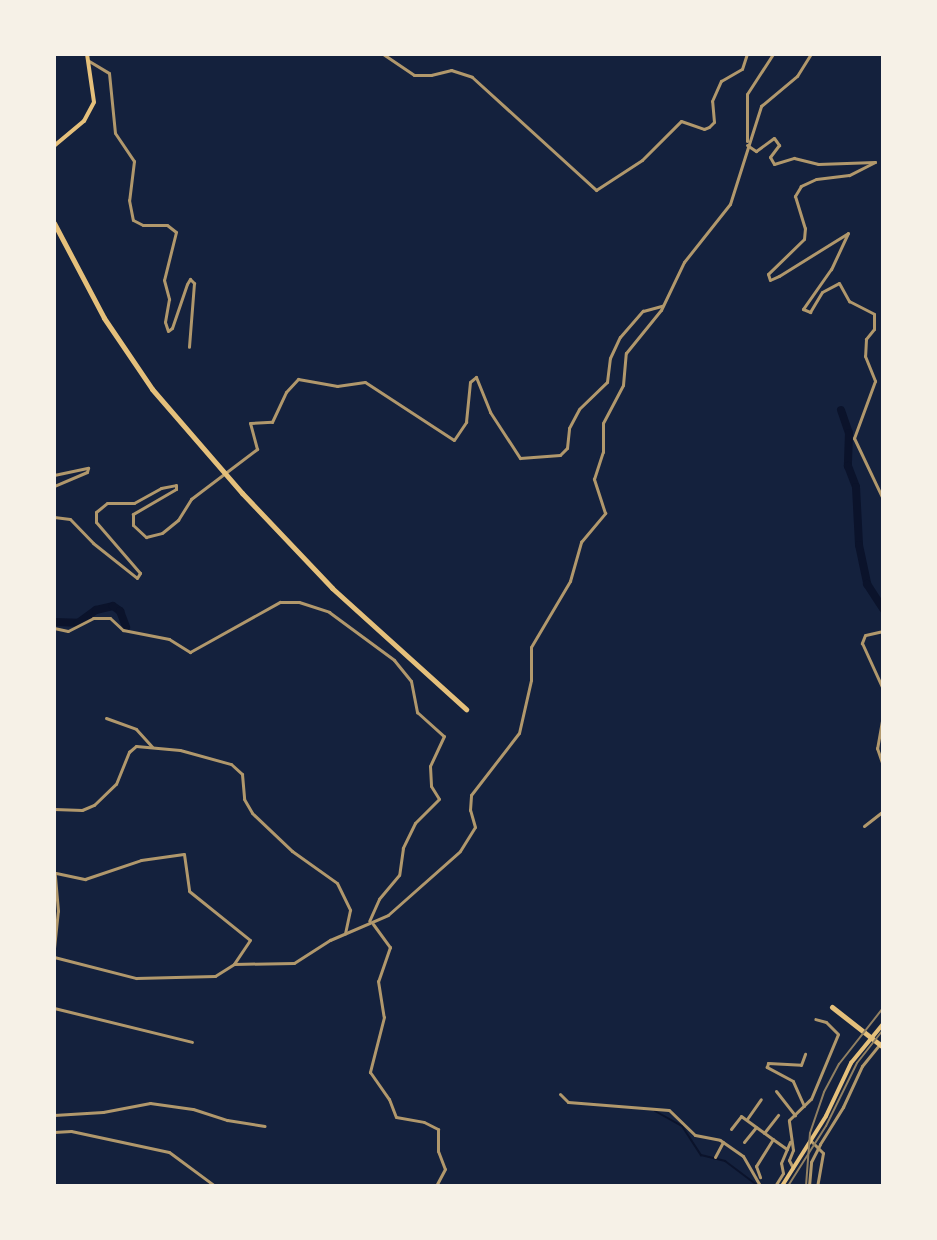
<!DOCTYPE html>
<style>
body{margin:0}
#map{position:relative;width:937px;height:1240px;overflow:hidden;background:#14213d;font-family:"Alegreya Sans",sans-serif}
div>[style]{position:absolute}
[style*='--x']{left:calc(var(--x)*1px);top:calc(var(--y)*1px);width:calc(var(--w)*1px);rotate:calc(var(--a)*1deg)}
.stream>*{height:2px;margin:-1px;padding:0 1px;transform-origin:1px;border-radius:1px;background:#0b132b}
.river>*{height:8px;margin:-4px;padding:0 4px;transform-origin:4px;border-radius:4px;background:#0b132b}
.minor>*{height:3px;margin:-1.5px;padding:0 1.5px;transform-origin:1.5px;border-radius:1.5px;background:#b1986c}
.secondary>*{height:4px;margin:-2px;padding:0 2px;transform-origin:2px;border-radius:2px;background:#e5c07b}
.primary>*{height:4px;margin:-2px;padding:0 2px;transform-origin:2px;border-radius:2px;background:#e5c07b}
.motorway>*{height:5px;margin:-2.5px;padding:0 2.5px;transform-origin:2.5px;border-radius:2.5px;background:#e5c07b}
.tram>*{height:2px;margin:-1px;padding:0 1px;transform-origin:1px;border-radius:1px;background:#918062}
.rail>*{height:2px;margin:-1px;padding:0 1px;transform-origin:1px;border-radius:1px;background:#918062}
span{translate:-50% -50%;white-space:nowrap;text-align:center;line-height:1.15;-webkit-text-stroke:8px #f6f1e7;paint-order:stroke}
.frame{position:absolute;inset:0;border:56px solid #f6f1e7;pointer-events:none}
</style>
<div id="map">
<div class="stream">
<div style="--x:655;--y:1111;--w:31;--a:29"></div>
<div style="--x:682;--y:1126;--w:35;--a:57"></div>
<div style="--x:701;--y:1155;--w:25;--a:14"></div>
<div style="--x:725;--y:1161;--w:40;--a:37"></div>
</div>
<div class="river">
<div style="--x:841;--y:410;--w:24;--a:71"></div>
<div style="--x:849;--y:433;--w:33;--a:92"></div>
<div style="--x:848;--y:466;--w:22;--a:69"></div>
<div style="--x:856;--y:487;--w:58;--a:87"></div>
<div style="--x:859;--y:545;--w:40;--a:78"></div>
<div style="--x:867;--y:584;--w:30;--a:57"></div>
<div style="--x:54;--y:622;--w:24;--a:2"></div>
<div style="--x:78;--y:623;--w:22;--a:-36"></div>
<div style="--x:96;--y:610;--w:17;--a:-13"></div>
<div style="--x:113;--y:606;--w:9;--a:36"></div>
<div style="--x:120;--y:611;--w:17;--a:69"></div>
</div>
<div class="minor">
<div style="--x:383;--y:54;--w:37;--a:34"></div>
<div style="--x:414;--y:75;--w:17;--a:0"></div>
<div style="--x:431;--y:75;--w:21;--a:-14"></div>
<div style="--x:451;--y:70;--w:22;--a:18"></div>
<div style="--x:472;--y:77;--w:168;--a:42.3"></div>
<div style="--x:596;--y:190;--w:55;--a:-33.1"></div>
<div style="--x:642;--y:160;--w:55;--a:-45"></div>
<div style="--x:681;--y:121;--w:24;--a:19"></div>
<div style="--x:704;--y:129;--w:5;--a:-22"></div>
<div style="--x:709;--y:127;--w:7;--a:-45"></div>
<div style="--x:714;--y:122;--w:21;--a:-95"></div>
<div style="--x:712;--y:101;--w:22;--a:-66"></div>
<div style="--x:721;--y:81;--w:24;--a:-30"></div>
<div style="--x:742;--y:69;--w:16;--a:-72"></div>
<div style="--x:89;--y:61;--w:23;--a:31"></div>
<div style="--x:109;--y:73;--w:60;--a:84.3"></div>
<div style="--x:115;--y:133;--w:34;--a:56"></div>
<div style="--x:134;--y:161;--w:39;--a:97"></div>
<div style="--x:129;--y:200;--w:20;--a:79"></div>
<div style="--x:133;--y:220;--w:11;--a:27"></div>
<div style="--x:143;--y:225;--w:24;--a:0"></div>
<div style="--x:167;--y:225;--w:11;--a:38"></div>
<div style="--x:176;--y:232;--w:49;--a:104"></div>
<div style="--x:164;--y:280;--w:20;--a:75"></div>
<div style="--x:169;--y:299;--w:23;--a:100"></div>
<div style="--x:165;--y:322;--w:9;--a:72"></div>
<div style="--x:168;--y:331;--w:5;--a:-37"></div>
<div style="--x:172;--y:328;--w:46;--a:-71.2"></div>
<div style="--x:187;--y:284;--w:6;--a:-59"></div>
<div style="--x:190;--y:279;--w:6;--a:45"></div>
<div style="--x:194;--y:283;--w:64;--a:94.5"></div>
<div style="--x:747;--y:141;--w:47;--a:-90"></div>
<div style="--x:747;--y:94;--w:48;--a:-57"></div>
<div style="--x:747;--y:145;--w:11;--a:34"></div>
<div style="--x:756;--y:151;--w:22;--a:-36"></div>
<div style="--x:774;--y:138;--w:9;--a:54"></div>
<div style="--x:779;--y:145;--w:15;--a:127"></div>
<div style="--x:770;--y:157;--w:8;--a:60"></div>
<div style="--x:774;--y:164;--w:21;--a:-17"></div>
<div style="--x:794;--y:158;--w:25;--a:14"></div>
<div style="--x:818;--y:164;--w:57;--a:-2"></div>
<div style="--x:875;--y:162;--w:29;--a:153"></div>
<div style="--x:849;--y:175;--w:33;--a:173"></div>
<div style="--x:816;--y:179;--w:17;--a:155"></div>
<div style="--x:801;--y:186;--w:12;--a:121"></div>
<div style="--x:795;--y:196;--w:34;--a:73"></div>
<div style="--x:805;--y:228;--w:11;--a:95"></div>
<div style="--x:804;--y:239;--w:50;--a:135.8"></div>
<div style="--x:768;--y:274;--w:6;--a:72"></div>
<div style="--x:770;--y:280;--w:10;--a:-24"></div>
<div style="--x:779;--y:276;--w:81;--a:-31.9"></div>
<div style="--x:848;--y:233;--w:40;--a:115"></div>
<div style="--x:831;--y:269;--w:49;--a:125"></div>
<div style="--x:803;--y:309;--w:8;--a:23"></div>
<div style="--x:810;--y:312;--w:23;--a:-59"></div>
<div style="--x:822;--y:292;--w:19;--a:-28"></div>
<div style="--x:839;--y:283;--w:21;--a:61"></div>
<div style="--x:849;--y:301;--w:28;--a:27"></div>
<div style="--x:874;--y:314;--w:15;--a:90"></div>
<div style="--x:874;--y:329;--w:13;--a:129"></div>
<div style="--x:866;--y:339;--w:17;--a:93"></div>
<div style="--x:865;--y:356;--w:27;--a:68"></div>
<div style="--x:875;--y:381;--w:61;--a:110.2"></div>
<div style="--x:854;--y:438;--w:68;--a:64.6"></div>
<div style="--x:54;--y:475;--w:35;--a:-12"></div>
<div style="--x:88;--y:468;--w:4;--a:104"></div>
<div style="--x:87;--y:472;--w:36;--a:157"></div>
<div style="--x:54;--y:517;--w:16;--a:7"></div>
<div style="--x:70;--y:519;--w:33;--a:46"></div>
<div style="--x:93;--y:543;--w:56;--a:38.5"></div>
<div style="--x:137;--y:578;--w:6;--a:-59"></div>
<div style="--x:140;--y:573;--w:67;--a:-130.8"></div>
<div style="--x:96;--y:522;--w:10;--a:-90"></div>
<div style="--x:96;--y:512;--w:14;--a:-39"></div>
<div style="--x:107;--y:503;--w:27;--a:0"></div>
<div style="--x:134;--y:503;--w:31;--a:-29"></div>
<div style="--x:161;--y:488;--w:15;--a:-11"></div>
<div style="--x:176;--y:485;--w:4;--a:90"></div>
<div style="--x:176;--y:489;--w:50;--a:149.8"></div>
<div style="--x:133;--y:514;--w:11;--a:90"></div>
<div style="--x:133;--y:525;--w:18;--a:43"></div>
<div style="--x:146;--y:537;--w:16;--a:-14"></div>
<div style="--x:162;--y:533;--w:21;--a:-39"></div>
<div style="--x:178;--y:520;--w:25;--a:-58"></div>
<div style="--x:191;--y:499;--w:83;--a:-37.1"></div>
<div style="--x:257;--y:449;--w:27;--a:-105"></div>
<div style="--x:250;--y:423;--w:22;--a:-3"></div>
<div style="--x:272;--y:422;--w:33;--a:-65"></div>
<div style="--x:286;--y:392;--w:18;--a:-47"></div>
<div style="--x:298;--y:379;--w:40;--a:10"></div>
<div style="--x:337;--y:386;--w:28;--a:-8"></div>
<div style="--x:365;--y:382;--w:106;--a:33.1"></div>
<div style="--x:454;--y:440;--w:22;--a:-56"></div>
<div style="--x:466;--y:422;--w:40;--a:-84.3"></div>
<div style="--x:470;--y:382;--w:8;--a:-40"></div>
<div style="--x:476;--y:377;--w:38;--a:68"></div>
<div style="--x:490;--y:412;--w:55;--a:56.9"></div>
<div style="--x:520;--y:458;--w:40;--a:-4.3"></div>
<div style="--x:560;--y:455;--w:10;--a:-45"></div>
<div style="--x:567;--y:448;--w:20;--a:-84"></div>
<div style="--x:569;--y:428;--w:21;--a:-62"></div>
<div style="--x:579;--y:409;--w:39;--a:-44"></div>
<div style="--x:607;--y:382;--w:24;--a:-83"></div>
<div style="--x:610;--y:358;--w:23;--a:-65"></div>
<div style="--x:620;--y:337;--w:35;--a:-49"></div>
<div style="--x:643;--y:311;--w:20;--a:-15"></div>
<div style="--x:54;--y:628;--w:14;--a:12"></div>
<div style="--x:68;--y:631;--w:28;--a:-27"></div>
<div style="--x:93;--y:618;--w:17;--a:0"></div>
<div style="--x:110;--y:618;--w:18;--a:43"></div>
<div style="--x:123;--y:630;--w:47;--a:11.1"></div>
<div style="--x:169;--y:639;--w:25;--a:32"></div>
<div style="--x:190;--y:652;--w:103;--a:-29.1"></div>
<div style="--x:280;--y:602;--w:19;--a:0"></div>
<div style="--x:299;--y:602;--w:32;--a:18"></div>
<div style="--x:329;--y:612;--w:81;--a:36.4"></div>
<div style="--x:394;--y:660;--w:27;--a:51"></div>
<div style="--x:411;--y:681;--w:32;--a:79"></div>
<div style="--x:417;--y:712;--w:36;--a:42"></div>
<div style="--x:444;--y:736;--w:33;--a:115"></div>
<div style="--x:430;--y:766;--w:20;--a:87"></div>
<div style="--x:431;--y:786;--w:15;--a:58"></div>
<div style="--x:439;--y:799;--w:34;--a:135"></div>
<div style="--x:415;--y:823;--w:28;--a:116"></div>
<div style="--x:403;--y:848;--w:27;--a:98"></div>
<div style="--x:399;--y:875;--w:31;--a:130"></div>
<div style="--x:379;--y:899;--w:24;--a:114"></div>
<div style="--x:883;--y:631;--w:18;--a:167"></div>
<div style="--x:865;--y:635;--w:9;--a:111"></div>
<div style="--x:862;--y:643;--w:51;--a:65.5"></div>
<div style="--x:883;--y:715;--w:34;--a:100"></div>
<div style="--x:877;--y:748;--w:18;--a:71"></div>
<div style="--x:106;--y:718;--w:32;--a:20"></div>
<div style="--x:136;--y:729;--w:24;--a:48"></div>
<div style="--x:54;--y:809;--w:28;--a:2"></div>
<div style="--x:82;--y:810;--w:13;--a:-23"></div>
<div style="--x:94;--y:805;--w:30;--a:-44"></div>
<div style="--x:116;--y:784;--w:35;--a:-68"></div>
<div style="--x:129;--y:752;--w:9;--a:-41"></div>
<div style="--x:136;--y:746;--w:44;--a:5.2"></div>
<div style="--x:180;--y:750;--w:53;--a:15.4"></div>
<div style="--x:231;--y:764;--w:15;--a:42"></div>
<div style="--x:242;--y:774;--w:25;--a:85"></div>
<div style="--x:244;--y:799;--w:16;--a:60"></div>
<div style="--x:252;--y:813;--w:55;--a:43.5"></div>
<div style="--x:292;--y:851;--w:55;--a:35.4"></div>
<div style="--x:337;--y:883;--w:30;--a:64"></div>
<div style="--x:350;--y:910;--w:24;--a:102"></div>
<div style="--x:864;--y:826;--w:24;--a:-38"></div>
<div style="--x:56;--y:873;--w:30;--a:12"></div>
<div style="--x:85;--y:879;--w:59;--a:-18.7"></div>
<div style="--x:141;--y:860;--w:43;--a:-7.9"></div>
<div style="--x:184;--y:854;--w:37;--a:82"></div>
<div style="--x:189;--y:891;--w:78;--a:38.8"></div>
<div style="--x:250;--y:940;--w:29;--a:124"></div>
<div style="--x:373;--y:924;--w:29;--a:54"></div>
<div style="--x:390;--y:947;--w:36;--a:109"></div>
<div style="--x:378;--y:981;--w:36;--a:81"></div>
<div style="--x:384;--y:1017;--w:57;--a:104.3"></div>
<div style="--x:370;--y:1072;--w:33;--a:55"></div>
<div style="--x:389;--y:1099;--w:19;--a:69"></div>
<div style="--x:396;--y:1117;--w:28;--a:10"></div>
<div style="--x:424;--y:1122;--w:16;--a:27"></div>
<div style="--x:438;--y:1129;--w:22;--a:90"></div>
<div style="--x:438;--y:1151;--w:19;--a:69"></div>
<div style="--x:445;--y:1169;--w:19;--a:118"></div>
<div style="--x:54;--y:948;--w:37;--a:-84"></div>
<div style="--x:58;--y:911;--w:38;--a:-95"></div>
<div style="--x:54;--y:957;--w:85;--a:14.4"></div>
<div style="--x:136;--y:978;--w:79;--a:-1.5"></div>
<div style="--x:215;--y:976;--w:22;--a:-32"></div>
<div style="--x:234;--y:964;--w:60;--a:-1"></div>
<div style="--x:294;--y:963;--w:43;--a:-32.6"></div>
<div style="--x:330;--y:940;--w:63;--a:-23.3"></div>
<div style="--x:388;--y:915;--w:96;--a:-41.6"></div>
<div style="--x:460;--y:851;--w:28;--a:-58"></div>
<div style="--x:475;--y:827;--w:18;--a:-106"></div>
<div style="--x:470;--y:810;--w:15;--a:-86"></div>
<div style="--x:471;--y:795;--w:78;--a:-52.3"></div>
<div style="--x:519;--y:733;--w:54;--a:-77.2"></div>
<div style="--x:531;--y:680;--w:33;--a:-90"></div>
<div style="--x:531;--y:647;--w:77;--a:-59.4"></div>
<div style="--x:570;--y:581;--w:41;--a:-74.2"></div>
<div style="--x:581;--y:542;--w:38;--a:-50"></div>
<div style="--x:605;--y:513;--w:36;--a:-108"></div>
<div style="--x:594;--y:479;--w:28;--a:-72"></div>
<div style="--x:603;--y:452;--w:29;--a:-90"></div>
<div style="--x:603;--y:423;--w:43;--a:-62.2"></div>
<div style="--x:623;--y:385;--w:32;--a:-85"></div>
<div style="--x:626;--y:353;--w:55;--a:-50.9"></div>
<div style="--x:661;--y:310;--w:53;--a:-64.4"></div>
<div style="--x:684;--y:262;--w:74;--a:-51.6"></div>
<div style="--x:730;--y:204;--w:103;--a:-72.4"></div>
<div style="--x:761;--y:106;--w:47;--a:-39.8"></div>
<div style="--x:797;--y:76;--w:26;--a:-58"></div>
<div style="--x:54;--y:1008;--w:142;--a:13.8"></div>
<div style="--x:776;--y:1091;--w:31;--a:52"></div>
<div style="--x:560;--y:1094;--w:11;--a:45"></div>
<div style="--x:568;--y:1102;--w:101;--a:4.5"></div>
<div style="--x:669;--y:1110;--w:36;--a:44"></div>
<div style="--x:695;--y:1135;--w:25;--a:11"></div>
<div style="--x:720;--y:1140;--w:28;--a:35"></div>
<div style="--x:743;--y:1156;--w:34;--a:60"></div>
<div style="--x:804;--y:1106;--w:27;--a:-114"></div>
<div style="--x:793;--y:1081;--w:30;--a:-152"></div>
<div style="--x:767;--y:1067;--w:4;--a:-76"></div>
<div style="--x:768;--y:1063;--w:33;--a:3"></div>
<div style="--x:801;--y:1065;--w:12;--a:-70"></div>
<div style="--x:54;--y:1115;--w:49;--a:-3.5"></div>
<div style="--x:103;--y:1112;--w:48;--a:-10.8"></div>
<div style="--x:150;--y:1103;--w:43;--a:7.9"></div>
<div style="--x:193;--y:1109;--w:36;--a:18"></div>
<div style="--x:227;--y:1120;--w:38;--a:9"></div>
<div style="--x:747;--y:1119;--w:24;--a:-55"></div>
<div style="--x:731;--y:1129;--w:16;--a:-52"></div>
<div style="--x:741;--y:1116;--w:39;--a:36"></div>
<div style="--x:773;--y:1139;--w:32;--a:122"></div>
<div style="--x:756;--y:1166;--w:12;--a:70"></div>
<div style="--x:54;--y:1132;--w:17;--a:-3"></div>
<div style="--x:71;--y:1131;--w:100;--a:12.1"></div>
<div style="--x:169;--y:1152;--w:57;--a:36.5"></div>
<div style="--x:764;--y:1133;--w:23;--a:-52"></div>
<div style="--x:774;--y:1140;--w:16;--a:35"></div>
<div style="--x:811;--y:1141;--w:17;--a:45"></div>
<div style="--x:823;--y:1153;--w:34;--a:100"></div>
<div style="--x:744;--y:1142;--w:19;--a:-51"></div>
<div style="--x:715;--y:1157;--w:17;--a:-62"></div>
<div style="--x:793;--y:1168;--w:9;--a:-117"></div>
<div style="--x:789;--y:1160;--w:11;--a:-68"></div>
<div style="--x:793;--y:1150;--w:30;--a:-98"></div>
<div style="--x:789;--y:1120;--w:30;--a:-44"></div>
<div style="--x:811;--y:1099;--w:70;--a:-67.4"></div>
<div style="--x:838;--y:1034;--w:17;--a:-135"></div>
<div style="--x:826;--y:1022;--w:11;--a:-165"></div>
<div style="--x:225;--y:1186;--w:4;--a:0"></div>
<div style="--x:775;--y:1186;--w:15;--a:-58"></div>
<div style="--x:783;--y:1173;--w:10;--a:-101"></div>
<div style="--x:781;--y:1163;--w:23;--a:-67"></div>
<div style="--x:809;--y:1186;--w:24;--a:-85"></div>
<div style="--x:811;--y:1162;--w:20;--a:-63"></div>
<div style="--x:820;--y:1144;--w:44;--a:-58.1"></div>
<div style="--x:843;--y:1107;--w:45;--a:-65.1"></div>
<div style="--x:862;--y:1066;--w:33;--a:-51"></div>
</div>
<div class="secondary">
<div style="--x:782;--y:1186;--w:83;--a:-57.8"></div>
<div style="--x:826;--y:1116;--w:59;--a:-64.7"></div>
<div style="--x:851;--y:1063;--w:50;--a:-50.6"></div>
</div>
<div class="primary">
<div style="--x:54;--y:146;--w:39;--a:-40"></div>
<div style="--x:84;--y:121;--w:21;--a:-62"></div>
<div style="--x:94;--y:102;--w:49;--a:-98.3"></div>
</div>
<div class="motorway">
<div style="--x:54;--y:223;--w:107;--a:62.2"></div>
<div style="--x:104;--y:318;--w:86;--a:55.9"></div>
<div style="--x:152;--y:389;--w:138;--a:49.1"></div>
<div style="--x:242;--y:493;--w:131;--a:46.5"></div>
<div style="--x:332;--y:588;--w:181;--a:42.1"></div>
<div style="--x:832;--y:1007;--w:65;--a:38.1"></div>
</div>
<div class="tram">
<div style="--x:788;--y:1186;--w:71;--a:-57.7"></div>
<div style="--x:826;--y:1126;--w:70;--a:-63.8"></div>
<div style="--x:857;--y:1063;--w:42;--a:-51.8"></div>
</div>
<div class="rail">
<div style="--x:806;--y:1186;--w:53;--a:-85.7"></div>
<div style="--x:810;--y:1133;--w:43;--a:-71.1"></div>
<div style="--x:824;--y:1092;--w:32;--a:-62"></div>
<div style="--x:839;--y:1064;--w:71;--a:-51.8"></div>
</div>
<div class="frame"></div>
</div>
